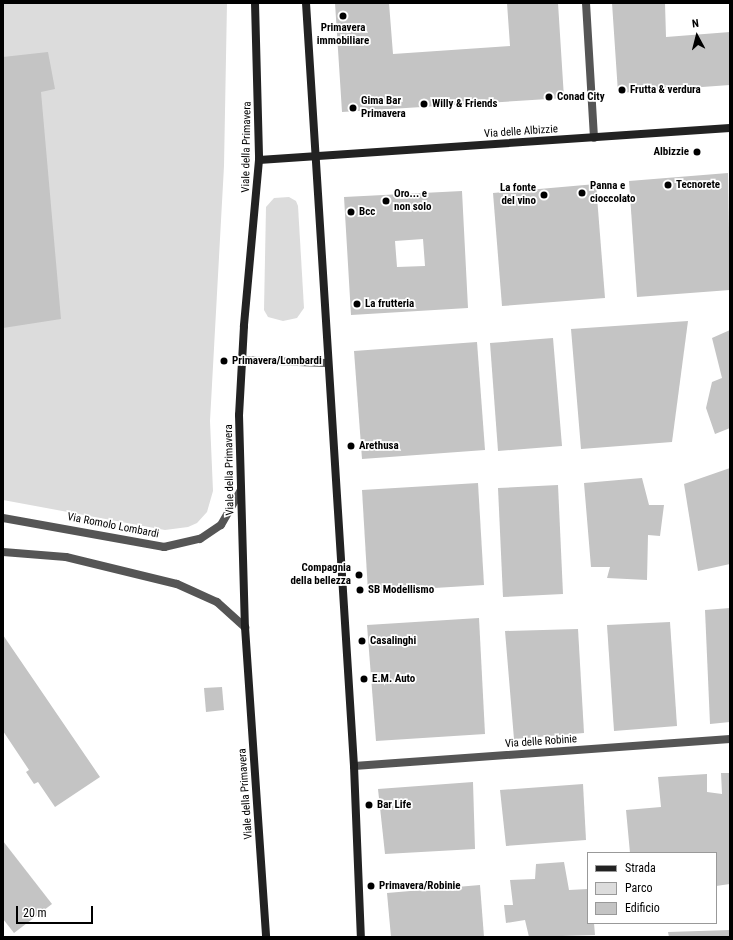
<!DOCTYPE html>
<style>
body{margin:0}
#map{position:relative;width:733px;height:940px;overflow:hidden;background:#fff;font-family:"Roboto Condensed",sans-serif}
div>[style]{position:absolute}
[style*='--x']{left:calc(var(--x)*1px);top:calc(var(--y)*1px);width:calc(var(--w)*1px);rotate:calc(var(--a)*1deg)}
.green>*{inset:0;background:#dcdcdc}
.building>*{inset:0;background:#c4c4c4}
.street>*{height:8px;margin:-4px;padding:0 4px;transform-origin:4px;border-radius:4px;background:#555}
.secondary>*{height:8px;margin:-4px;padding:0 4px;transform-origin:4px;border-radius:4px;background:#222}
.dots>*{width:11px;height:11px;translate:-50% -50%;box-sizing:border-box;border:2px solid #fff;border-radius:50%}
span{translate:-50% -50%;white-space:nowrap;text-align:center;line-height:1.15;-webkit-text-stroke:3.5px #fff;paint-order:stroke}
.poi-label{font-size:11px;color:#000;font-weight:700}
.left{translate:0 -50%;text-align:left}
.right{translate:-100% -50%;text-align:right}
.street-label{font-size:11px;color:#000}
.frame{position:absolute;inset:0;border:4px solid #000;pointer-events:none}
.legend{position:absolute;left:587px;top:852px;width:130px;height:72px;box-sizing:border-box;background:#fff;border:1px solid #999;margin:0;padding:5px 7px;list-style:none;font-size:12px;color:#000}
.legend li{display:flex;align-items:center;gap:8px;height:20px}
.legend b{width:20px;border:1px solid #999}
.north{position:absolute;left:677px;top:16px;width:40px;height:40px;-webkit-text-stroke:3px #fff;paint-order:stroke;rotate:353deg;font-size:11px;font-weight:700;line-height:16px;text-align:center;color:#000}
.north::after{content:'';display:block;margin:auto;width:14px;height:18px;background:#000;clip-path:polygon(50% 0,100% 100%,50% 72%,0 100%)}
.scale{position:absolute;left:16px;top:906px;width:77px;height:18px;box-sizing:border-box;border:2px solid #000;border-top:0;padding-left:5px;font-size:12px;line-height:14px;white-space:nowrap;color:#000;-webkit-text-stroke:3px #fff;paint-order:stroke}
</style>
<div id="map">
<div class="green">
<div style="clip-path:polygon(3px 3px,227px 3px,224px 166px,210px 421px,213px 491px,207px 512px,197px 523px,188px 527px,165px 530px,3px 500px)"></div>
<div style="clip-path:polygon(289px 197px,296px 201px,298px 206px,304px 308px,297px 318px,283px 321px,268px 317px,264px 310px,266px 207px,274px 198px)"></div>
</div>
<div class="building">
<div style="clip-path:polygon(335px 3px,389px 3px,393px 54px,510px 46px,507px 3px,558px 3px,564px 98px,342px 112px)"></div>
<div style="clip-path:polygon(612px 3px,665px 3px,666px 37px,730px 32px,730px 85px,618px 93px)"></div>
<div style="clip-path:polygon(48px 52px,55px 89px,41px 92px,61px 319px,3px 328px,3px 57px)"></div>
<div style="clip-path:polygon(728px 173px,730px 290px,637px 297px,629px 181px)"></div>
<div style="clip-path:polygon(596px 184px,605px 298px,502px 306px,493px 193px)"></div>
<div style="clip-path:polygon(evenodd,462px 191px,468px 308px,351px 315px,344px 197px,462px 191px,423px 239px,425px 266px,397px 267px,395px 241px,423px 239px)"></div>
<div style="clip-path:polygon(688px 321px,672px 442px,581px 449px,571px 329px)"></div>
<div style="clip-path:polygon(730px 330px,730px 428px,715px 434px,706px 408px,712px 382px,722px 378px,712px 338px)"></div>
<div style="clip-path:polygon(553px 338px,562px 446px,498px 451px,490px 343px)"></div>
<div style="clip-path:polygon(477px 342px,485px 450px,362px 459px,354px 351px)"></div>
<div style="clip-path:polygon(730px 468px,730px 564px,698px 571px,684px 484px)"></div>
<div style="clip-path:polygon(642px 478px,649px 505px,664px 505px,660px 536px,648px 535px,647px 580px,607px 578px,610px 567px,591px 567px,584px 483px)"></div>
<div style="clip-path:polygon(478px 483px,484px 585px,368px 592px,362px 490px)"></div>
<div style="clip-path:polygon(558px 485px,563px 594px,503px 597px,498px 488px)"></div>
<div style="clip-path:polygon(730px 608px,730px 722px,710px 724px,705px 610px)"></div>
<div style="clip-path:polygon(479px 618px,485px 734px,376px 741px,367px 625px)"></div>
<div style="clip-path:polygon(670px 622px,677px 726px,614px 731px,607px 625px)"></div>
<div style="clip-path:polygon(578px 629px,584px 733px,514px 739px,505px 631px)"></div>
<div style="clip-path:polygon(3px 635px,100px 777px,55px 807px,38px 782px,34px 784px,26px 772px,29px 770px,3px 731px)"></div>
<div style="clip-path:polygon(222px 687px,224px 710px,206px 712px,204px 688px)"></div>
<div style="clip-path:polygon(721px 773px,730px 773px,730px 884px,716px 886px,716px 853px,630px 853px,626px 810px,661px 807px,658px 777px,707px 774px,707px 792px,722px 794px)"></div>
<div style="clip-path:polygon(473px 782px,475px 849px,385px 854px,378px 789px)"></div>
<div style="clip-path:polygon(583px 784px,586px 840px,506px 846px,500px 790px)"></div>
<div style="clip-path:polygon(3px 841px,52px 904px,14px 933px,3px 919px)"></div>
<div style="clip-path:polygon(564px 862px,569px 890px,588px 889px,588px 923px,594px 923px,595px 935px,529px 937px,525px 920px,506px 923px,504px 905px,513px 905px,510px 880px,535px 879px,536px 864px)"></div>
<div style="clip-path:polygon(480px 885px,484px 937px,391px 937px,387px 893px)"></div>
<div style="clip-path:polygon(730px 930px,730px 937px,669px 937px,668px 932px)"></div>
</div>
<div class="street">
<div style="--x:586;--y:3;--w:135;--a:86.6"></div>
<div style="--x:241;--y:360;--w:86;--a:2"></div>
<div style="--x:3;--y:518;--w:164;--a:10.2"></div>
<div style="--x:164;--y:547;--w:37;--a:-13"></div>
<div style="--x:200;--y:539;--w:25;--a:-34"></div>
<div style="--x:221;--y:525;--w:40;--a:-60.3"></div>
<div style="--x:3;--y:552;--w:63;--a:4.5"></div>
<div style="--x:66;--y:557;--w:114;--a:13.7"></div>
<div style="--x:177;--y:584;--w:44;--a:24.2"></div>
<div style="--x:217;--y:602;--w:38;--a:42"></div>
<div style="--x:354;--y:766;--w:377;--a:-4.1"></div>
</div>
<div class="secondary">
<div style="--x:255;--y:3;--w:157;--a:88.5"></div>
<div style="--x:259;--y:160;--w:167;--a:95.2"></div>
<div style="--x:244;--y:326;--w:89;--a:93.2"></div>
<div style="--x:239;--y:415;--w:212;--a:88.4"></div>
<div style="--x:245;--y:627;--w:311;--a:86.1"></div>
<div style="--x:306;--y:3;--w:765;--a:86.4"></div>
<div style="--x:354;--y:766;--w:171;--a:87.7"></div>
<div style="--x:259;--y:160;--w:472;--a:-3.9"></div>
</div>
<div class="dots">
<div style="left:343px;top:16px;background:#000"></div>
<div style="left:622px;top:90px;background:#000"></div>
<div style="left:549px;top:97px;background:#000"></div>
<div style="left:424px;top:104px;background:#000"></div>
<div style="left:353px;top:108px;background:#000"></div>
<div style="left:697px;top:152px;background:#000"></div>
<div style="left:668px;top:185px;background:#000"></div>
<div style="left:582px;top:193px;background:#000"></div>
<div style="left:544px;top:195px;background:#000"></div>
<div style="left:386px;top:201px;background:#000"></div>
<div style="left:351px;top:212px;background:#000"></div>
<div style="left:357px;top:304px;background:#000"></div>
<div style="left:224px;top:361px;background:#000"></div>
<div style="left:351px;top:446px;background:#000"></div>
<div style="left:359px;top:575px;background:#000"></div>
<div style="left:360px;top:590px;background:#000"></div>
<div style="left:362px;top:641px;background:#000"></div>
<div style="left:364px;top:679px;background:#000"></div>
<div style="left:369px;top:805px;background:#000"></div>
<div style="left:371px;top:886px;background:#000"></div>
</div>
<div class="poi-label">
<span style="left:343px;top:35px">Primavera<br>immobiliare</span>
<span class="left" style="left:630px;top:90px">Frutta &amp; verdura</span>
<span class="left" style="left:557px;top:97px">Conad City</span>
<span class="left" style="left:361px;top:108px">Gima Bar<br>Primavera</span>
<span class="left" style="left:432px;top:104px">Willy &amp; Friends</span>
<span class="right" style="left:689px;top:152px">Albizzie</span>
<span class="left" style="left:676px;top:185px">Tecnorete</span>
<span class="left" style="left:590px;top:193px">Panna e<br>cioccolato</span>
<span class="right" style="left:536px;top:195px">La fonte<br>del vino</span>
<span class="left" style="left:394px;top:201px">Oro... e<br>non solo</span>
<span class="left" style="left:359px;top:212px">Bcc</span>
<span class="left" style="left:365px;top:304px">La frutteria</span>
<span class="left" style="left:232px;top:361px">Primavera/Lombardi</span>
<span class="left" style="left:359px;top:446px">Arethusa</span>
<span class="right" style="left:351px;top:575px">Compagnia<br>della bellezza</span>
<span class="left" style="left:368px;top:590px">SB Modellismo</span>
<span class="left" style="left:370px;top:641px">Casalinghi</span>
<span class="left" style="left:372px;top:679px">E.M. Auto</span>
<span class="left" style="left:377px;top:805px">Bar Life</span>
<span class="left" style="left:379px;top:886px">Primavera/Robinie</span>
</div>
<div class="street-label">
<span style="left:521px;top:132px;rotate:-4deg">Via delle Albizzie</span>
<span style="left:247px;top:147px;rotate:-89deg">Viale della Primavera</span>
<span style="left:230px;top:470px;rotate:-91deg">Viale della Primavera</span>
<span style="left:113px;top:526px;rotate:11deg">Via Romolo Lombardi</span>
<span style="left:541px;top:742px;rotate:-4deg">Via delle Robinie</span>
<span style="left:246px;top:794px;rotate:-94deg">Viale della Primavera</span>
</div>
<div class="frame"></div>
<ul class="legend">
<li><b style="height:5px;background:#222"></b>Strada</li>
<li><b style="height:11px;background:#dcdcdc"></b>Parco</li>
<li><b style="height:11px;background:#c4c4c4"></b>Edificio</li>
</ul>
<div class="north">N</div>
<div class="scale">20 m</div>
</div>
